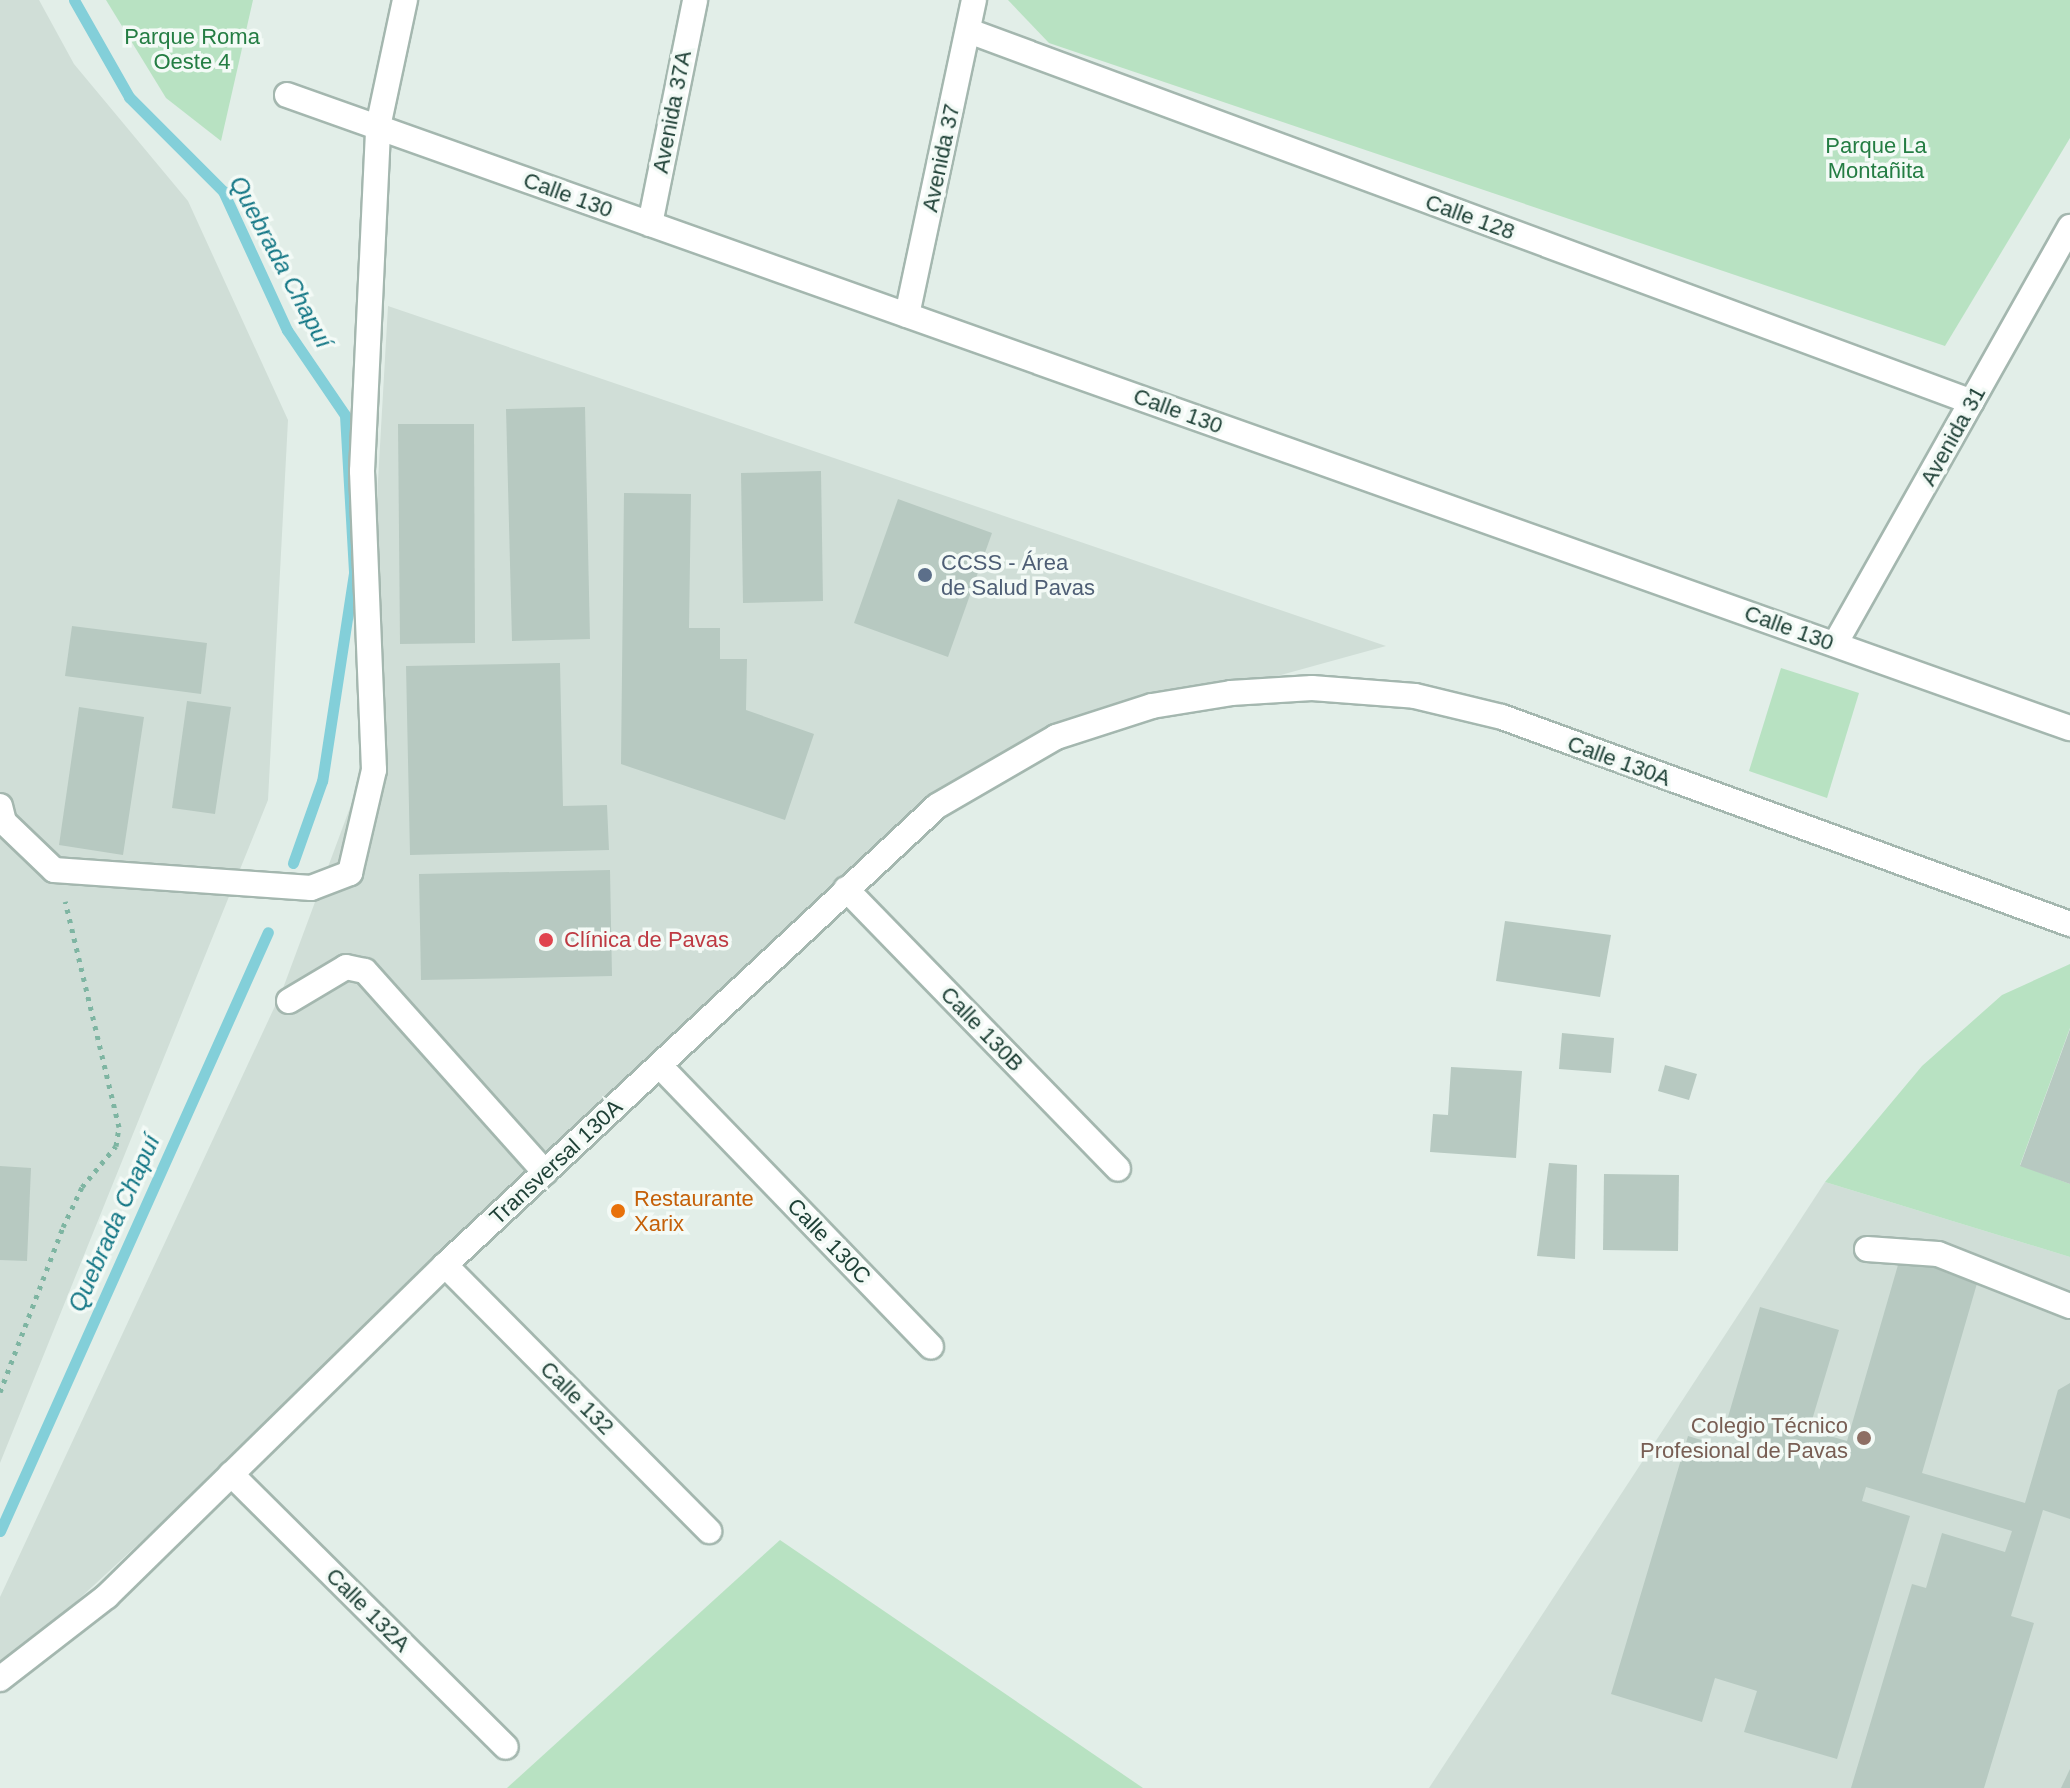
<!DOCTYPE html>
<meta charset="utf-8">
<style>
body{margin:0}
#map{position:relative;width:2070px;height:1788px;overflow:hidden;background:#e2eee8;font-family:Helvetica,sans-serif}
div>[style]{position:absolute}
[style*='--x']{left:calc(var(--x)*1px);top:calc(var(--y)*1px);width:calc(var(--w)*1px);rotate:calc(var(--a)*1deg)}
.built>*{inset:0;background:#d0ded7}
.green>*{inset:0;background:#b8e2c2}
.stream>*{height:11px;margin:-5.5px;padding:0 5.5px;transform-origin:5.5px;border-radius:5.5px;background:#83cfd9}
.building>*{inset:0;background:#b7c9c1}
.path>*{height:5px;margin-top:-2.5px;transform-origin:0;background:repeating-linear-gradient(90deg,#7eb5a2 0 4px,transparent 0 10px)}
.roads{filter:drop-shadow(2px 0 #a4b7af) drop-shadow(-2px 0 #a4b7af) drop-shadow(0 2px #a4b7af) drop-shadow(0 -2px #a4b7af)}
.minor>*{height:24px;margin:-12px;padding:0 12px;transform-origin:12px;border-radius:12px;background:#fff}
.dots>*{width:22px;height:22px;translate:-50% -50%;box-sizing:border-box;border:4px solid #f3faf6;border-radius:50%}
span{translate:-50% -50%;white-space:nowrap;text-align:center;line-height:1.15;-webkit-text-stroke:7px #f3faf6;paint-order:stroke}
.park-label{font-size:22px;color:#247d43}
.street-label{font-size:22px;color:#1f4137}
.service-label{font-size:22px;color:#4e5e75}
.left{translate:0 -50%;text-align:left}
.health-label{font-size:22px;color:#be3a42}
.food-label{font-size:22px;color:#c56008}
.education-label{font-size:22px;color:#785e54}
.right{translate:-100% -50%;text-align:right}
.water-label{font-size:24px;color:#127685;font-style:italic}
</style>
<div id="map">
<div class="built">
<div style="clip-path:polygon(0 0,39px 0,74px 64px,188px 201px,288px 420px,268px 800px,0 1463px)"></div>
<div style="clip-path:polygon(388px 306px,1386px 646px,1056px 737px,937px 806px,0 1672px,0 1597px,282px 991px,361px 778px)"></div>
<div style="clip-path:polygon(1825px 1182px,2070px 1257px,2070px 1788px,1429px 1788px)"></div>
</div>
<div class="green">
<div style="clip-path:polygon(106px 0,253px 0,221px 141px,166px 98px)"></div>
<div style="clip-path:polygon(1008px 0,2070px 0,2070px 138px,1945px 346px,1049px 43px)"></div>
<div style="clip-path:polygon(1781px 668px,1859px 693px,1827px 798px,1749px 771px)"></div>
<div style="clip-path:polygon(2070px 964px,2070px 1028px,2020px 1165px,2070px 1184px,2070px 1257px,1825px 1182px,1922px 1066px,2002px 995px)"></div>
<div style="clip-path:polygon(780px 1540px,1143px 1788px,507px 1788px)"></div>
</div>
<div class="stream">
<div style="--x:74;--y:0;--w:112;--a:60.4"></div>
<div style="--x:129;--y:97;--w:133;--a:45"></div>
<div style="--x:223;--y:191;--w:153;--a:65.3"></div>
<div style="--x:287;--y:330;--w:103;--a:55.7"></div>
<div style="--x:345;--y:415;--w:158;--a:86.7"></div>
<div style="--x:354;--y:573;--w:210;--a:98.7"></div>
<div style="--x:322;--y:781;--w:87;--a:109.5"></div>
<div style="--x:0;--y:1531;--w:656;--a:-65.9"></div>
</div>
<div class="building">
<div style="clip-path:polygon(585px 407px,590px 639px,512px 641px,506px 409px)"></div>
<div style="clip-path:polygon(398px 424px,474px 424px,475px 643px,400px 644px)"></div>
<div style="clip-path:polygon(821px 471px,823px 601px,743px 603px,741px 473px)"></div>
<div style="clip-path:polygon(624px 493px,691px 494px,689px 628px,720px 628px,720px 659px,747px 659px,746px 710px,814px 734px,785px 820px,621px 764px)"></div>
<div style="clip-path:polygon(898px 499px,992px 533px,948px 657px,854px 623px)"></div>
<div style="clip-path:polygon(72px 626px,207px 643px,201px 694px,65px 676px)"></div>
<div style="clip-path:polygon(560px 663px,563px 806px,607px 805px,609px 850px,410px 855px,406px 666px)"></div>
<div style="clip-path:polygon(187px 701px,231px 707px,215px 814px,172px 808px)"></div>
<div style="clip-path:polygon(79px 707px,144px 717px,123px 855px,59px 845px)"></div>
<div style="clip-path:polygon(610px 870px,612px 976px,421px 980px,419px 874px)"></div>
<div style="clip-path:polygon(1505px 921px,1611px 935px,1600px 997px,1496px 981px)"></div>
<div style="clip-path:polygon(2070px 1029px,2070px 1184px,2020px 1166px)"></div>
<div style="clip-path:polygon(1562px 1033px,1614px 1038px,1611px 1073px,1559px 1069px)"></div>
<div style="clip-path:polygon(1665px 1065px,1697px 1074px,1689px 1100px,1658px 1091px)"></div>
<div style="clip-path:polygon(1451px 1067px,1522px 1071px,1516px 1158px,1430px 1152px,1433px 1114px,1448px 1115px)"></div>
<div style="clip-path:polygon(1549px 1163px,1577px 1165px,1575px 1259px,1537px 1256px)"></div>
<div style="clip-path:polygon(0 1166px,31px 1168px,27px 1261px,0 1260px)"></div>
<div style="clip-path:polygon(1604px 1174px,1679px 1175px,1678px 1251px,1603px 1250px)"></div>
<div style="clip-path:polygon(1900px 1258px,1978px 1280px,1922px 1473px,2025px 1503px,2058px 1390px,2070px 1383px,2070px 1519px,2043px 1510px,2011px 1616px,2034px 1623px,1984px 1788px,1851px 1788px,1912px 1584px,1926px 1588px,1942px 1533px,2005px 1552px,2012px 1531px,1866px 1487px,1862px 1501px,1910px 1516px,1837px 1759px,1744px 1732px,1757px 1691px,1715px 1678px,1702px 1722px,1611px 1694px,1688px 1436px,1741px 1452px,1747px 1430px,1726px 1424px,1760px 1307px,1839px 1330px,1809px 1430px,1847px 1441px)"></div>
<div style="clip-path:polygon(2070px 1769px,2070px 1788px,2061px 1788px)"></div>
</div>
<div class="path">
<div style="--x:0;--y:1392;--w:177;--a:-69.1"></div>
<div style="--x:63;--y:1227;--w:44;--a:-64.6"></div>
<div style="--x:82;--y:1187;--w:53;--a:-50.3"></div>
<div style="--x:116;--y:1146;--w:19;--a:-81"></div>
<div style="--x:119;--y:1127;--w:232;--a:-103.4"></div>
</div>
<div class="roads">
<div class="minor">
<div style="--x:969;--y:31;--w:1069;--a:20.3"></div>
<div style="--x:287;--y:95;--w:1892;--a:19.55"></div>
<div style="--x:650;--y:224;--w:228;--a:-78.6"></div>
<div style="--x:907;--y:315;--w:322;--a:-78"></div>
<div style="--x:1835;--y:644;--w:479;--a:-60.6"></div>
<div style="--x:0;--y:806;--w:16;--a:76"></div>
<div style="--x:4;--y:822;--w:69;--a:43.8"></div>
<div style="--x:54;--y:870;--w:258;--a:4"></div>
<div style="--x:311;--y:888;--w:42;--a:-21"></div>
<div style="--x:350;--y:873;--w:106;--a:-76.9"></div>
<div style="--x:374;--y:770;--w:299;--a:-92.3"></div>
<div style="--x:362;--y:471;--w:344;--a:-87.3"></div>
<div style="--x:378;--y:127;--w:130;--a:-78"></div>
<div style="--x:846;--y:889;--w:390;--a:45.8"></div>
<div style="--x:289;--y:1001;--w:66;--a:-30.8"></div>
<div style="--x:346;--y:967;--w:19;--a:12"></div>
<div style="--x:365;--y:971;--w:270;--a:48.2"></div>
<div style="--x:660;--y:1066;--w:390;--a:46"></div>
<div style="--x:1867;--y:1249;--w:71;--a:4"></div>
<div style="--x:1938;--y:1254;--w:142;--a:21.5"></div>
<div style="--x:445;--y:1265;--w:375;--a:45.2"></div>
<div style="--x:231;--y:1474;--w:387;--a:44.8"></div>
<div style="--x:0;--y:1679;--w:135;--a:-37.8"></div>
<div style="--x:107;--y:1596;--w:473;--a:-44.4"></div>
<div style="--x:445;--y:1265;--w:673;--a:-43.01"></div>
<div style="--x:937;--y:806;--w:138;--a:-30.1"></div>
<div style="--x:1056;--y:737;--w:101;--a:-17.9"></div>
<div style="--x:1152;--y:706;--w:80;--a:-9.3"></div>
<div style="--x:1231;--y:693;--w:81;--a:-3.5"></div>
<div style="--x:1312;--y:688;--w:103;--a:4.4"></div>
<div style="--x:1415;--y:696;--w:89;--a:13.6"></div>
<div style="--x:1502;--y:717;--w:605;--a:20.02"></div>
</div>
</div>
<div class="dots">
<div style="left:925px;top:575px;background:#5c6f8a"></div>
<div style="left:546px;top:940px;background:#e0444e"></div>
<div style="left:618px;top:1211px;background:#e8710a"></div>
<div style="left:1864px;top:1438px;background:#8d6e63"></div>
</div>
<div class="park-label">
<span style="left:192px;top:49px">Parque Roma<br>Oeste 4</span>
<span style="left:1876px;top:158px">Parque La<br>Montañita</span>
</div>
<div class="street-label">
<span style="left:672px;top:112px;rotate:-79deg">Avenida 37A</span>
<span style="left:941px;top:158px;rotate:-78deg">Avenida 37</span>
<span style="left:568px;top:195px;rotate:20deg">Calle 130</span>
<span style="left:1470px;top:217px;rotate:20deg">Calle 128</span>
<span style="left:1178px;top:411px;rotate:20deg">Calle 130</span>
<span style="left:1953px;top:436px;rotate:-61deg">Avenida 31</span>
<span style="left:1789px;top:628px;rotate:20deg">Calle 130</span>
<span style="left:1619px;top:761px;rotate:20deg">Calle 130A</span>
<span style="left:982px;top:1029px;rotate:46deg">Calle 130B</span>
<span style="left:556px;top:1162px;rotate:-43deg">Transversal 130A</span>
<span style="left:829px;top:1241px;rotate:46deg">Calle 130C</span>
<span style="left:577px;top:1398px;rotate:45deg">Calle 132</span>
<span style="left:368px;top:1610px;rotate:45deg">Calle 132A</span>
</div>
<div class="service-label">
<span class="left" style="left:941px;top:575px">CCSS - Área<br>de Salud Pavas</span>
</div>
<div class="health-label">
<span class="left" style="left:564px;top:940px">Clínica de Pavas</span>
</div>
<div class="food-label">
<span class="left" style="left:634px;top:1211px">Restaurante<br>Xarix</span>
</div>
<div class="education-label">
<span class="right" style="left:1848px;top:1438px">Colegio Técnico<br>Profesional de Pavas</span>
</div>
<div class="water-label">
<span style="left:281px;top:262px;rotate:62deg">Quebrada Chapuí</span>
<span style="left:114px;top:1223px;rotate:-66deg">Quebrada Chapuí</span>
</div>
</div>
